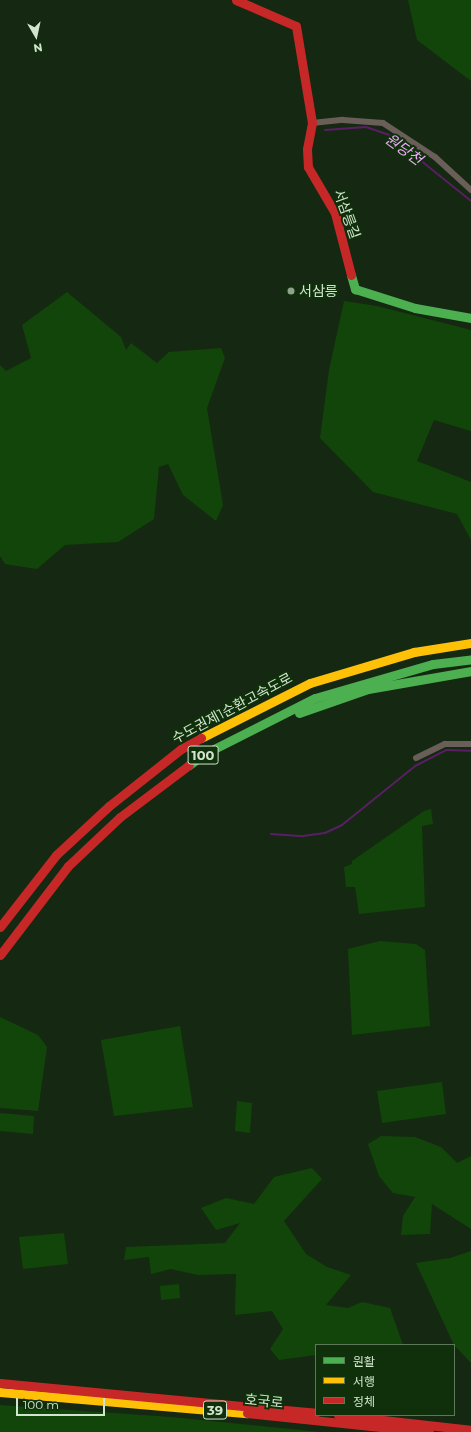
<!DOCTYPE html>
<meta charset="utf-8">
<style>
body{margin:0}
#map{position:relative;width:471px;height:1432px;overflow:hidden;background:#152812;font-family:Montserrat,"Noto Sans KR",sans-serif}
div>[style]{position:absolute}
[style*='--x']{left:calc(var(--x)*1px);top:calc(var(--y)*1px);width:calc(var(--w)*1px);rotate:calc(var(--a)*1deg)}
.green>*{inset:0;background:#124509}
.stream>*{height:2px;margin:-1px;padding:0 1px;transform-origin:1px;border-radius:1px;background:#5a1e65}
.street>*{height:6px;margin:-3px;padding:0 3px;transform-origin:3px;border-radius:3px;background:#695e58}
.fast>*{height:9px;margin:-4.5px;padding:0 4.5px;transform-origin:4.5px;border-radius:4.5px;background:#4caf50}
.slow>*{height:9px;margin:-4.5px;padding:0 4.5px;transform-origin:4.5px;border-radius:4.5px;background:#ffc107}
.jam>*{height:9px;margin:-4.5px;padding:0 4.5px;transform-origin:4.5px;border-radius:4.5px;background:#c62828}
.dots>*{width:11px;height:11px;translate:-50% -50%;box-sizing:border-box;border:2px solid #0f300a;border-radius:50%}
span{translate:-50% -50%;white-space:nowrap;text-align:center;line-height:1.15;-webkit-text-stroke:4px #0f300a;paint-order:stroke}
.shield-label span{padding:1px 3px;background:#0f300a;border:1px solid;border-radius:3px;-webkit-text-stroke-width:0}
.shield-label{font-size:13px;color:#d1e5ce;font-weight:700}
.street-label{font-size:14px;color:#d1e5ce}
.poi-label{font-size:14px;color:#d1e5ce}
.left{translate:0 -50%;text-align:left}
.water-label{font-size:15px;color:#f0a9fd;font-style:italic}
.legend{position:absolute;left:315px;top:1344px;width:140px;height:72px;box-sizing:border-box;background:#0f300a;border:1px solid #5d7858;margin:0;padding:5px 7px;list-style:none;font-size:12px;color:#d1e5ce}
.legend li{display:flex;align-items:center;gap:8px;height:20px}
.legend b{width:20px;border:1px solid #5d7858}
.north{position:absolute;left:16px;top:16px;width:40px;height:40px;-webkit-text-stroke:3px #0f300a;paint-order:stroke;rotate:171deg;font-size:11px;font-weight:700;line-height:16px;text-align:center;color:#d1e5ce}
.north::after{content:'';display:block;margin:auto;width:14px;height:18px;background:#d1e5ce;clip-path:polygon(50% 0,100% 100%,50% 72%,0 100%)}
.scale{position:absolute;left:16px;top:1398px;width:89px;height:18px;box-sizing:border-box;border:2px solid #d1e5ce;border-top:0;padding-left:5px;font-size:12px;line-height:14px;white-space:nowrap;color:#d1e5ce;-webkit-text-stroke:3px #0f300a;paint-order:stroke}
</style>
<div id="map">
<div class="green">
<div style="clip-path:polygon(408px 0,471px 0,471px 81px,417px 40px)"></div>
<div style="clip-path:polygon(67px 292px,121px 337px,126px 350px,131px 343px,157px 363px,169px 352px,221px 348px,225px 358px,207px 408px,223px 505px,216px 521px,183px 495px,168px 464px,159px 467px,154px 519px,118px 542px,65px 545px,37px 569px,5px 564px,0 556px,0 365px,6px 371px,31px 358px,22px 325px)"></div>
<div style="clip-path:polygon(344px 301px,377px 306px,471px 330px,471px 431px,434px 420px,417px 461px,471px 482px,471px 540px,457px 514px,373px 492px,320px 438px,329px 370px)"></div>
<div style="clip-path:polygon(431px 809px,433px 824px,422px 826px,425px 907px,359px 914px,355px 887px,346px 887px,344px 867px,352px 864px,352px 861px,424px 811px)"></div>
<div style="clip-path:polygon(380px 941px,416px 944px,425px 950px,430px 1026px,352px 1035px,348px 949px)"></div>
<div style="clip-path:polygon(0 1017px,38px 1035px,47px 1047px,38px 1111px,0 1108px)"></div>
<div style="clip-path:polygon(180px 1026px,193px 1107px,114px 1116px,101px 1040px)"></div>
<div style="clip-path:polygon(442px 1082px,446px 1114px,382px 1123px,377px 1091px)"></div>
<div style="clip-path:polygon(237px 1101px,252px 1103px,250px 1133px,235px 1131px)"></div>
<div style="clip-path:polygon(0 1113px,34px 1116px,33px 1134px,0 1131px)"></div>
<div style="clip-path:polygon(381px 1136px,415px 1137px,441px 1147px,457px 1163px,471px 1156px,471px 1229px,432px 1204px,430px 1234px,401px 1235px,403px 1216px,415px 1197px,393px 1193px,379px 1176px,368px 1144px)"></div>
<div style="clip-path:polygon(312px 1168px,322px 1179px,284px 1221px,306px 1254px,327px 1267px,351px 1275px,326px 1305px,348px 1308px,362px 1302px,390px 1308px,403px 1345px,316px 1345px,316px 1355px,279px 1360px,270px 1349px,283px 1329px,272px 1311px,235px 1315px,236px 1274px,198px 1275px,171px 1269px,151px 1274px,149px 1257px,124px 1260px,126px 1247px,225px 1243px,240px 1223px,216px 1230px,201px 1208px,226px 1198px,254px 1204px,274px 1177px)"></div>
<div style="clip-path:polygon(64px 1233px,68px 1264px,23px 1269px,19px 1237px)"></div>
<div style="clip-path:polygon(471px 1251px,471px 1363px,454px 1345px,416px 1263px,450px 1258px)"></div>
<div style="clip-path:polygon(179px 1284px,180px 1298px,161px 1300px,160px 1286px)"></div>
<div style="clip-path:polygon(0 1405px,171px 1417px,321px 1432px,0 1432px)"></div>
</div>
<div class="stream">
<div style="--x:325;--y:130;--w:41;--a:-4.2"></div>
<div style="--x:366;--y:127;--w:24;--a:19"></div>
<div style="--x:389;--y:135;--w:105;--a:38.8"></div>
<div style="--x:271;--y:834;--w:32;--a:4"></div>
<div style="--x:303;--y:836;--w:22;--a:-8"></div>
<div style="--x:325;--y:833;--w:19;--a:-25"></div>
<div style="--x:342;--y:825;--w:94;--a:-38.9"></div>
<div style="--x:415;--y:766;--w:35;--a:-27"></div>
<div style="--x:446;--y:750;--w:25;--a:2"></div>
</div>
<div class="street">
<div style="--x:312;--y:123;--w:31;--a:-6"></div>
<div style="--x:343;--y:120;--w:40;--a:4.3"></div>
<div style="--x:383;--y:123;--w:62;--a:33.2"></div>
<div style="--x:435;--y:157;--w:49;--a:42.5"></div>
<div style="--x:416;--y:758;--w:32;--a:-26"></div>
<div style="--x:445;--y:744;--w:26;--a:0"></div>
</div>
<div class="fast">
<div style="--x:351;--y:275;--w:15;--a:74"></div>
<div style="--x:355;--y:289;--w:63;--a:17.6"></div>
<div style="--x:415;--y:308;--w:57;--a:10.1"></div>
<div style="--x:299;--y:713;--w:73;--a:-19.2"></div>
<div style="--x:368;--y:689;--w:105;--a:-9.9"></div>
<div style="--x:189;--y:765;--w:19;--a:-36"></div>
<div style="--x:204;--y:754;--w:124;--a:-26.8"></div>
<div style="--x:315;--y:698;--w:123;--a:-16.1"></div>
<div style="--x:433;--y:664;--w:38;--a:-7"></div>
</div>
<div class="slow">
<div style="--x:201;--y:738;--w:122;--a:-26.8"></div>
<div style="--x:310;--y:683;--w:109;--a:-16.6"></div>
<div style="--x:414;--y:652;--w:58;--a:-9"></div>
<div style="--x:0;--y:1392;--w:248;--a:4.9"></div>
</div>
<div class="jam">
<div style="--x:236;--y:0;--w:65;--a:23.4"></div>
<div style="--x:296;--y:26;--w:98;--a:80.6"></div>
<div style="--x:312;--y:123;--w:26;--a:101"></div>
<div style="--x:307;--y:149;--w:18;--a:87"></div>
<div style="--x:308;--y:167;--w:53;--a:59.6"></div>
<div style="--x:335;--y:213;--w:64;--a:75.5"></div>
<div style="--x:0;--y:927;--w:91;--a:-52.1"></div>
<div style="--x:56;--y:855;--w:72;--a:-42.8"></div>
<div style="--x:109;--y:806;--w:92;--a:-38.4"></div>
<div style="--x:181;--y:749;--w:23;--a:-29"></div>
<div style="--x:0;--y:955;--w:112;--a:-52.6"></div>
<div style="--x:68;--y:866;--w:71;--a:-43.3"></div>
<div style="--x:120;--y:817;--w:86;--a:-37"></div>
<div style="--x:0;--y:1383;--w:317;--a:5.4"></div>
<div style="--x:247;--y:1413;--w:183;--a:6"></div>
<div style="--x:338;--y:1415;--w:134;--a:6.4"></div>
</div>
<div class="dots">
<div style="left:291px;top:291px;background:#8fa38c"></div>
</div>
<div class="shield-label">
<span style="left:203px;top:755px">100</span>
<span style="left:215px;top:1410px">39</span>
</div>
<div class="street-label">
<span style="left:347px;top:214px;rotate:70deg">서삼릉길</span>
<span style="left:232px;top:708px;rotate:-28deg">수도권제1순환고속도로</span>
<span style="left:264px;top:1401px;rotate:6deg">호국로</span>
</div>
<div class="poi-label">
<span class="left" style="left:299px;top:291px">서삼릉</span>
</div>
<div class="water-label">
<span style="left:404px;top:149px;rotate:36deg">원당천</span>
</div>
<ul class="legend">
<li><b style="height:5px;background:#4caf50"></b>원활</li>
<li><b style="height:5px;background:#ffc107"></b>서행</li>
<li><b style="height:5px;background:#c62828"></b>정체</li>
</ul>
<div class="north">N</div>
<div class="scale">100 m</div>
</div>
